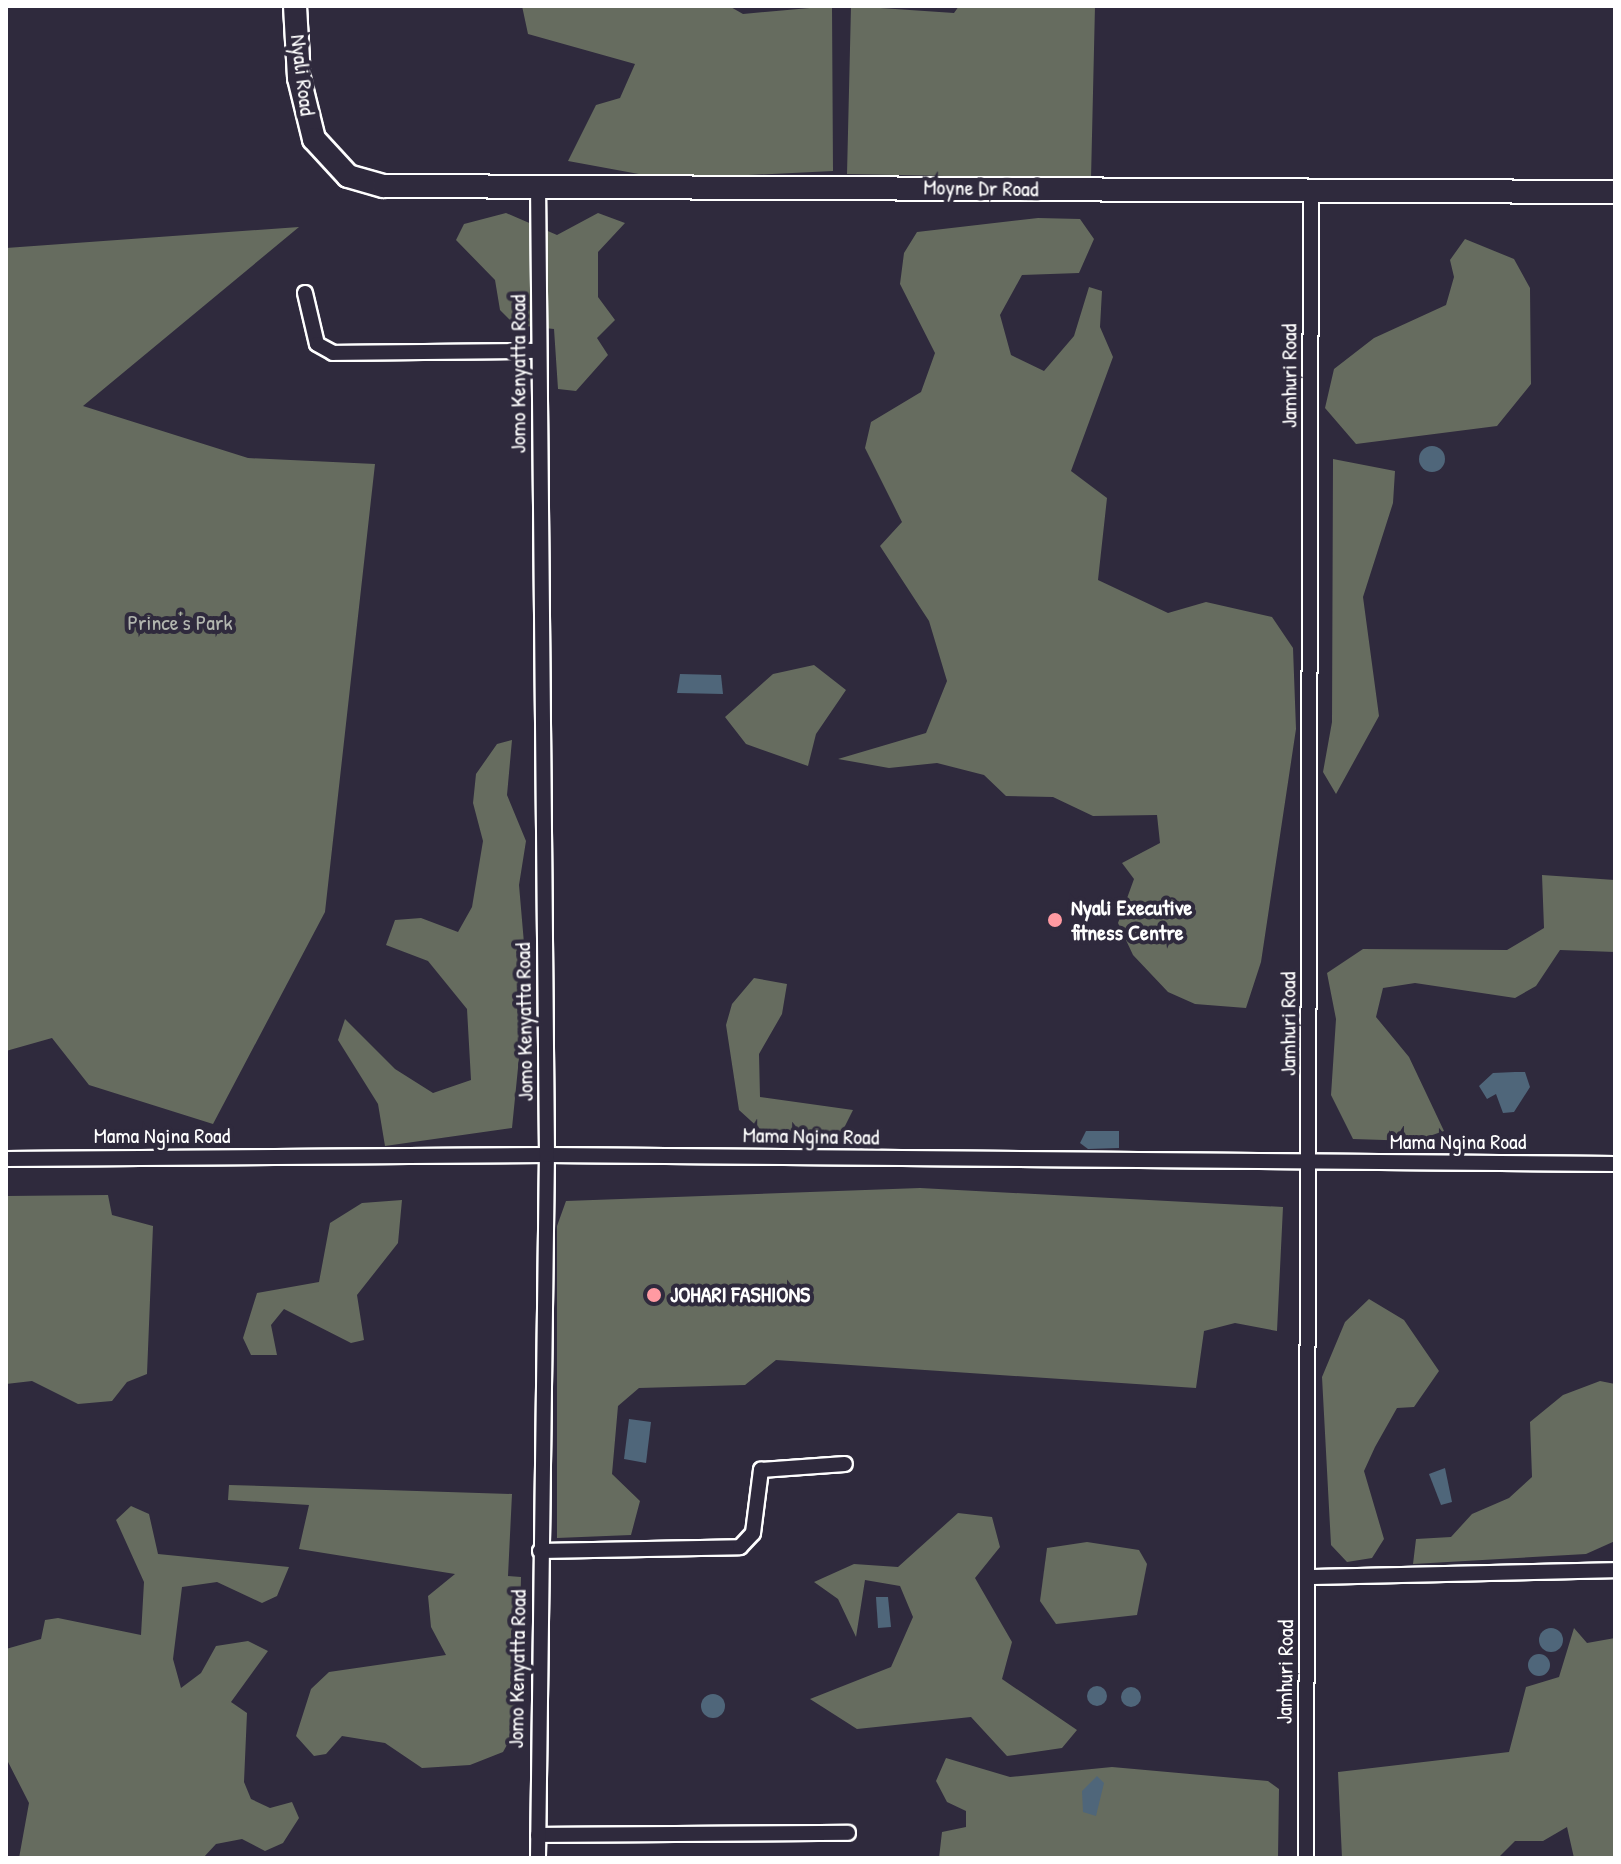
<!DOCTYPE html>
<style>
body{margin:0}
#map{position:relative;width:1621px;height:1864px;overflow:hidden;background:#2f2a3d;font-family:"Patrick Hand",sans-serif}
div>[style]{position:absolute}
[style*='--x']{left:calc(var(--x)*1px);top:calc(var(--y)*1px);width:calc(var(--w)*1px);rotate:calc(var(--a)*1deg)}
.green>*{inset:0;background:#666c5f}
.water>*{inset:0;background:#4f667a}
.round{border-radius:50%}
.roads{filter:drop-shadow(2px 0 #fff) drop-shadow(-2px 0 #fff) drop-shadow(0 2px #fff) drop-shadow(0 -2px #fff)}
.street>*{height:14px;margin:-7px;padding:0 7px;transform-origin:7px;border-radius:7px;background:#2f2a3d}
.secondary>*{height:22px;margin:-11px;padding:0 11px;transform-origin:11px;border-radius:11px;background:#2f2a3d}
.dots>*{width:22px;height:22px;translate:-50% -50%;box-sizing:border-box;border:4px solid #2f2a3d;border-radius:50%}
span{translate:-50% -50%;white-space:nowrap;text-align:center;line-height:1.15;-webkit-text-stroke:8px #2f2a3d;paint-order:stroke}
.street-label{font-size:22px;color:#fff}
.park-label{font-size:22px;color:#b2b6af}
.poi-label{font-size:22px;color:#fff;font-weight:700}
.left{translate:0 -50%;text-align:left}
.frame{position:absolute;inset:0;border:8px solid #fff;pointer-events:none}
</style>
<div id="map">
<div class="green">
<div style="clip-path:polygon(522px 6px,729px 6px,743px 14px,832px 6px,833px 171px,666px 179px,568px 161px,596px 105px,620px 98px,635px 64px,528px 34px)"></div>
<div style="clip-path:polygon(851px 6px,954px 13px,959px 6px,1095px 6px,1091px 179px,847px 174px)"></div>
<div style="clip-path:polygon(506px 213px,557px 235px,598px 213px,625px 223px,598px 252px,598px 297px,615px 320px,597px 338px,608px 355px,576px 391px,558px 389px,554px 329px,515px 325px,500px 310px,495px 280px,456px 240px,464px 224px)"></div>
<div style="clip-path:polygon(1038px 218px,1080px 219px,1094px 239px,1079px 273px,1022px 275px,1000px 315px,1011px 355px,1044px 371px,1074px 336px,1089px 287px,1102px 291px,1100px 327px,1113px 357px,1071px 471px,1107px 498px,1098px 580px,1168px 613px,1206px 602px,1272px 617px,1293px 648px,1296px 729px,1261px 962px,1246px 1008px,1195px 1004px,1168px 992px,1133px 955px,1118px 923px,1134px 879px,1122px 863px,1160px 843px,1157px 815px,1093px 816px,1053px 797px,1006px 796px,984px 775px,937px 763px,889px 768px,838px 759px,926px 733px,947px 681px,929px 621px,880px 546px,902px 522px,865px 448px,871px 422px,921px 392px,935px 353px,900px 284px,904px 253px,917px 232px)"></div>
<div style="clip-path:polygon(299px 227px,83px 406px,248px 458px,375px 464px,325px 912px,213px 1124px,89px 1085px,52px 1038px,6px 1051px,6px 248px)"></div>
<div style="clip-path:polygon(1465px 239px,1514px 259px,1530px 288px,1531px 384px,1497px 426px,1356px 444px,1325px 408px,1334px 369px,1374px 338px,1446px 305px,1454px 277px,1450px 260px)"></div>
<div style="clip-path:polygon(1333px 459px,1395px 471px,1393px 503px,1363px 597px,1379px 716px,1336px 794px,1323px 772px,1332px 722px)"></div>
<div style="clip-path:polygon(814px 665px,846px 690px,816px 734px,808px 766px,746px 744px,725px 717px,773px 674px)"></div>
<div style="clip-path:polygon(512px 740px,507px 795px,526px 841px,519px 885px,527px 978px,512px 1128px,385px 1146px,378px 1104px,338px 1040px,345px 1019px,395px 1069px,433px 1093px,471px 1080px,467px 1009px,428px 961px,386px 945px,395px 920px,421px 918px,458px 932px,472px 907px,483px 841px,473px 803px,476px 774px,497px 744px)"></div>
<div style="clip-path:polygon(1542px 875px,1615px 880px,1615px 952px,1560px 950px,1536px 986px,1515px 998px,1415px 983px,1383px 988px,1376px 1017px,1409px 1057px,1444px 1131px,1415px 1141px,1353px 1139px,1331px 1095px,1336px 1019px,1327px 973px,1363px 949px,1507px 950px,1544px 928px)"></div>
<div style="clip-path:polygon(754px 978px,787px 984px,782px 1014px,759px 1054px,760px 1097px,853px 1110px,841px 1134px,771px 1139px,739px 1110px,726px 1025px,732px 1004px)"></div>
<div style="clip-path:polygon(920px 1188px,1283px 1207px,1277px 1331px,1235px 1323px,1204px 1331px,1196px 1388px,776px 1360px,745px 1385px,639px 1388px,618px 1406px,612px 1474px,640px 1501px,631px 1535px,557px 1538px,557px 1226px,566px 1201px)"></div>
<div style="clip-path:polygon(108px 1195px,112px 1215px,153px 1226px,147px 1374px,127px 1382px,112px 1401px,78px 1404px,32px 1381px,6px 1384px,6px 1196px)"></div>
<div style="clip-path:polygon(402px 1200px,398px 1243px,357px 1295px,364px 1340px,351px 1343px,284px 1309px,271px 1325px,277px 1355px,251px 1355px,243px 1338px,257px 1293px,319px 1282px,330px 1223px,362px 1203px)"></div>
<div style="clip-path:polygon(1369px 1299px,1404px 1320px,1439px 1371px,1414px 1407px,1397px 1408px,1375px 1447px,1364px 1471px,1384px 1539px,1372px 1558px,1347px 1562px,1331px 1545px,1322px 1377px,1345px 1322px)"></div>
<div style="clip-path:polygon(1600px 1381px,1615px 1384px,1615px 1541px,1586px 1554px,1413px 1564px,1416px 1539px,1451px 1537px,1472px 1514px,1509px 1498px,1532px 1477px,1530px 1422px,1563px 1395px)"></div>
<div style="clip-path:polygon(229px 1485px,512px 1494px,508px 1576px,521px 1577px,518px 1725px,503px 1752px,470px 1765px,422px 1768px,385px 1743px,342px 1736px,326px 1754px,314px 1756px,296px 1736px,311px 1689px,329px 1672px,446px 1655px,431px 1627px,428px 1596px,455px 1574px,299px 1549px,309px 1505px,228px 1500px)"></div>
<div style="clip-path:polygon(131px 1506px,149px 1514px,158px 1554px,289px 1567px,277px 1596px,262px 1603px,217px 1582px,182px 1587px,173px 1659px,181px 1688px,201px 1673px,216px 1646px,248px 1641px,268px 1651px,231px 1702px,247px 1713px,244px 1782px,251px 1799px,270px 1808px,292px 1802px,299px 1818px,283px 1843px,265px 1851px,242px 1839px,216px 1844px,203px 1858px,19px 1858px,29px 1803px,6px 1758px,6px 1649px,41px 1639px,45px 1620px,58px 1618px,141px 1635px,144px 1582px,116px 1520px)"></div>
<div style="clip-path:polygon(958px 1513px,992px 1517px,1000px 1547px,975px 1578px,1012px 1642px,1002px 1679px,1077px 1730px,1062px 1748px,1007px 1756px,971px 1717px,857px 1729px,810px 1699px,891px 1667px,913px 1617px,900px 1586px,865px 1580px,856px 1637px,838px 1599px,814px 1582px,854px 1564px,898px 1567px)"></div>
<div style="clip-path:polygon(1087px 1542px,1139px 1550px,1147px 1564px,1137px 1615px,1056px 1624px,1040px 1601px,1047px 1548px)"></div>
<div style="clip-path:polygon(1574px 1628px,1587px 1643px,1615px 1638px,1615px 1858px,1574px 1858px,1567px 1827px,1543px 1841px,1515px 1841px,1498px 1858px,1342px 1858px,1338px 1772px,1509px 1752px,1526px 1687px,1559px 1677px)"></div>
<div style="clip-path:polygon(946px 1758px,1010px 1777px,1112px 1767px,1268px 1781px,1279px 1789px,1278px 1858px,939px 1858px,942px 1832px,966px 1827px,966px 1811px,947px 1802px,936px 1781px)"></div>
</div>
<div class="water">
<div class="round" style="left:1419px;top:446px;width:26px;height:26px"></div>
<div style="clip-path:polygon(680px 674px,721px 675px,723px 694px,677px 693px)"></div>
<div style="clip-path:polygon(1515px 1072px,1525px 1072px,1530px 1087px,1514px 1112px,1503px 1113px,1496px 1094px,1487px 1099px,1479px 1086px,1493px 1073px)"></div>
<div style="clip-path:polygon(1086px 1131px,1119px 1131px,1119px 1148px,1088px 1149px,1080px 1143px)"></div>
<div style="clip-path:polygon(629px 1419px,651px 1422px,646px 1463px,624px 1459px)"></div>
<div style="clip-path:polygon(1445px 1468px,1452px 1502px,1441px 1505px,1429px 1474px)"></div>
<div style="clip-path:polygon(876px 1597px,888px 1597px,891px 1627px,878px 1628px)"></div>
<div class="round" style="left:1539px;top:1628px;width:24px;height:24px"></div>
<div class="round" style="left:1528px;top:1654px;width:22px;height:22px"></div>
<div class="round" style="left:1087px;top:1686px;width:20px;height:20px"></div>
<div class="round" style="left:1121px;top:1687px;width:20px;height:20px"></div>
<div class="round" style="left:701px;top:1694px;width:24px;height:24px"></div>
<div style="clip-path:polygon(1097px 1776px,1104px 1783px,1096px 1816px,1083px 1812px,1082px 1791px)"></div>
</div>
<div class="roads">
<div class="street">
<div style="--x:305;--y:293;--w:52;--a:76.8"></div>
<div style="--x:317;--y:344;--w:18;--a:29"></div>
<div style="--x:333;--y:353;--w:206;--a:-0.6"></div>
<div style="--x:6;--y:1159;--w:541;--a:-0.42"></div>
<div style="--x:547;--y:1155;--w:1068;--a:0.48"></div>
<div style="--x:540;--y:1551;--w:200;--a:-1.1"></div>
<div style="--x:740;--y:1547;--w:19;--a:-47"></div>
<div style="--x:753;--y:1533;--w:64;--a:-82.8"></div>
<div style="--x:761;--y:1470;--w:84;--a:-4.1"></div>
<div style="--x:1309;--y:1577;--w:306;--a:-1.3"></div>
<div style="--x:538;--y:1835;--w:310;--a:-0.4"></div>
<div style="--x:538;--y:1858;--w:703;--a:-89.27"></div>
<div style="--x:547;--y:1155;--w:970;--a:-90.53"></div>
<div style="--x:1306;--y:1858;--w:1668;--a:-89.83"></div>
</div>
<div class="secondary">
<div style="--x:295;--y:6;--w:72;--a:86.8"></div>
<div style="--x:299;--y:78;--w:63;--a:76.2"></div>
<div style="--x:314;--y:139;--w:50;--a:47.4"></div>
<div style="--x:348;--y:176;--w:37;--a:16"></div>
<div style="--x:384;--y:186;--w:1231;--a:0.28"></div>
</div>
</div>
<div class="dots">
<div style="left:1055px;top:920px;background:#ff9aa2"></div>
<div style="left:654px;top:1295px;background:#ff9aa2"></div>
</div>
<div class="street-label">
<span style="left:303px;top:75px;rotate:83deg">Nyali Road</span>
<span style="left:981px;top:188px;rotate:1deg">Moyne Dr Road</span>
<span style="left:518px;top:374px;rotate:-90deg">Jomo Kenyatta Road</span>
<span style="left:1289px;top:376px;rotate:-90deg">Jamhuri Road</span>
<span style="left:524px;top:1022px;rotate:-91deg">Jomo Kenyatta Road</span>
<span style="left:1288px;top:1024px;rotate:-90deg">Jamhuri Road</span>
<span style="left:162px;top:1136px">Mama Ngina Road</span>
<span style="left:811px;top:1136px;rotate:1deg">Mama Ngina Road</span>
<span style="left:1458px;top:1142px">Mama Ngina Road</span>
<span style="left:517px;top:1669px;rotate:-89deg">Jomo Kenyatta Road</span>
<span style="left:1285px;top:1672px;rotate:-89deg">Jamhuri Road</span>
</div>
<div class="park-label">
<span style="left:180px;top:623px">Prince's Park</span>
</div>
<div class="poi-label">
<span class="left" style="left:1071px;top:920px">Nyali Executive<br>fitness Centre</span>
<span class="left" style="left:670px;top:1295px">JOHARI FASHIONS</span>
</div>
<div class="frame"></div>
</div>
